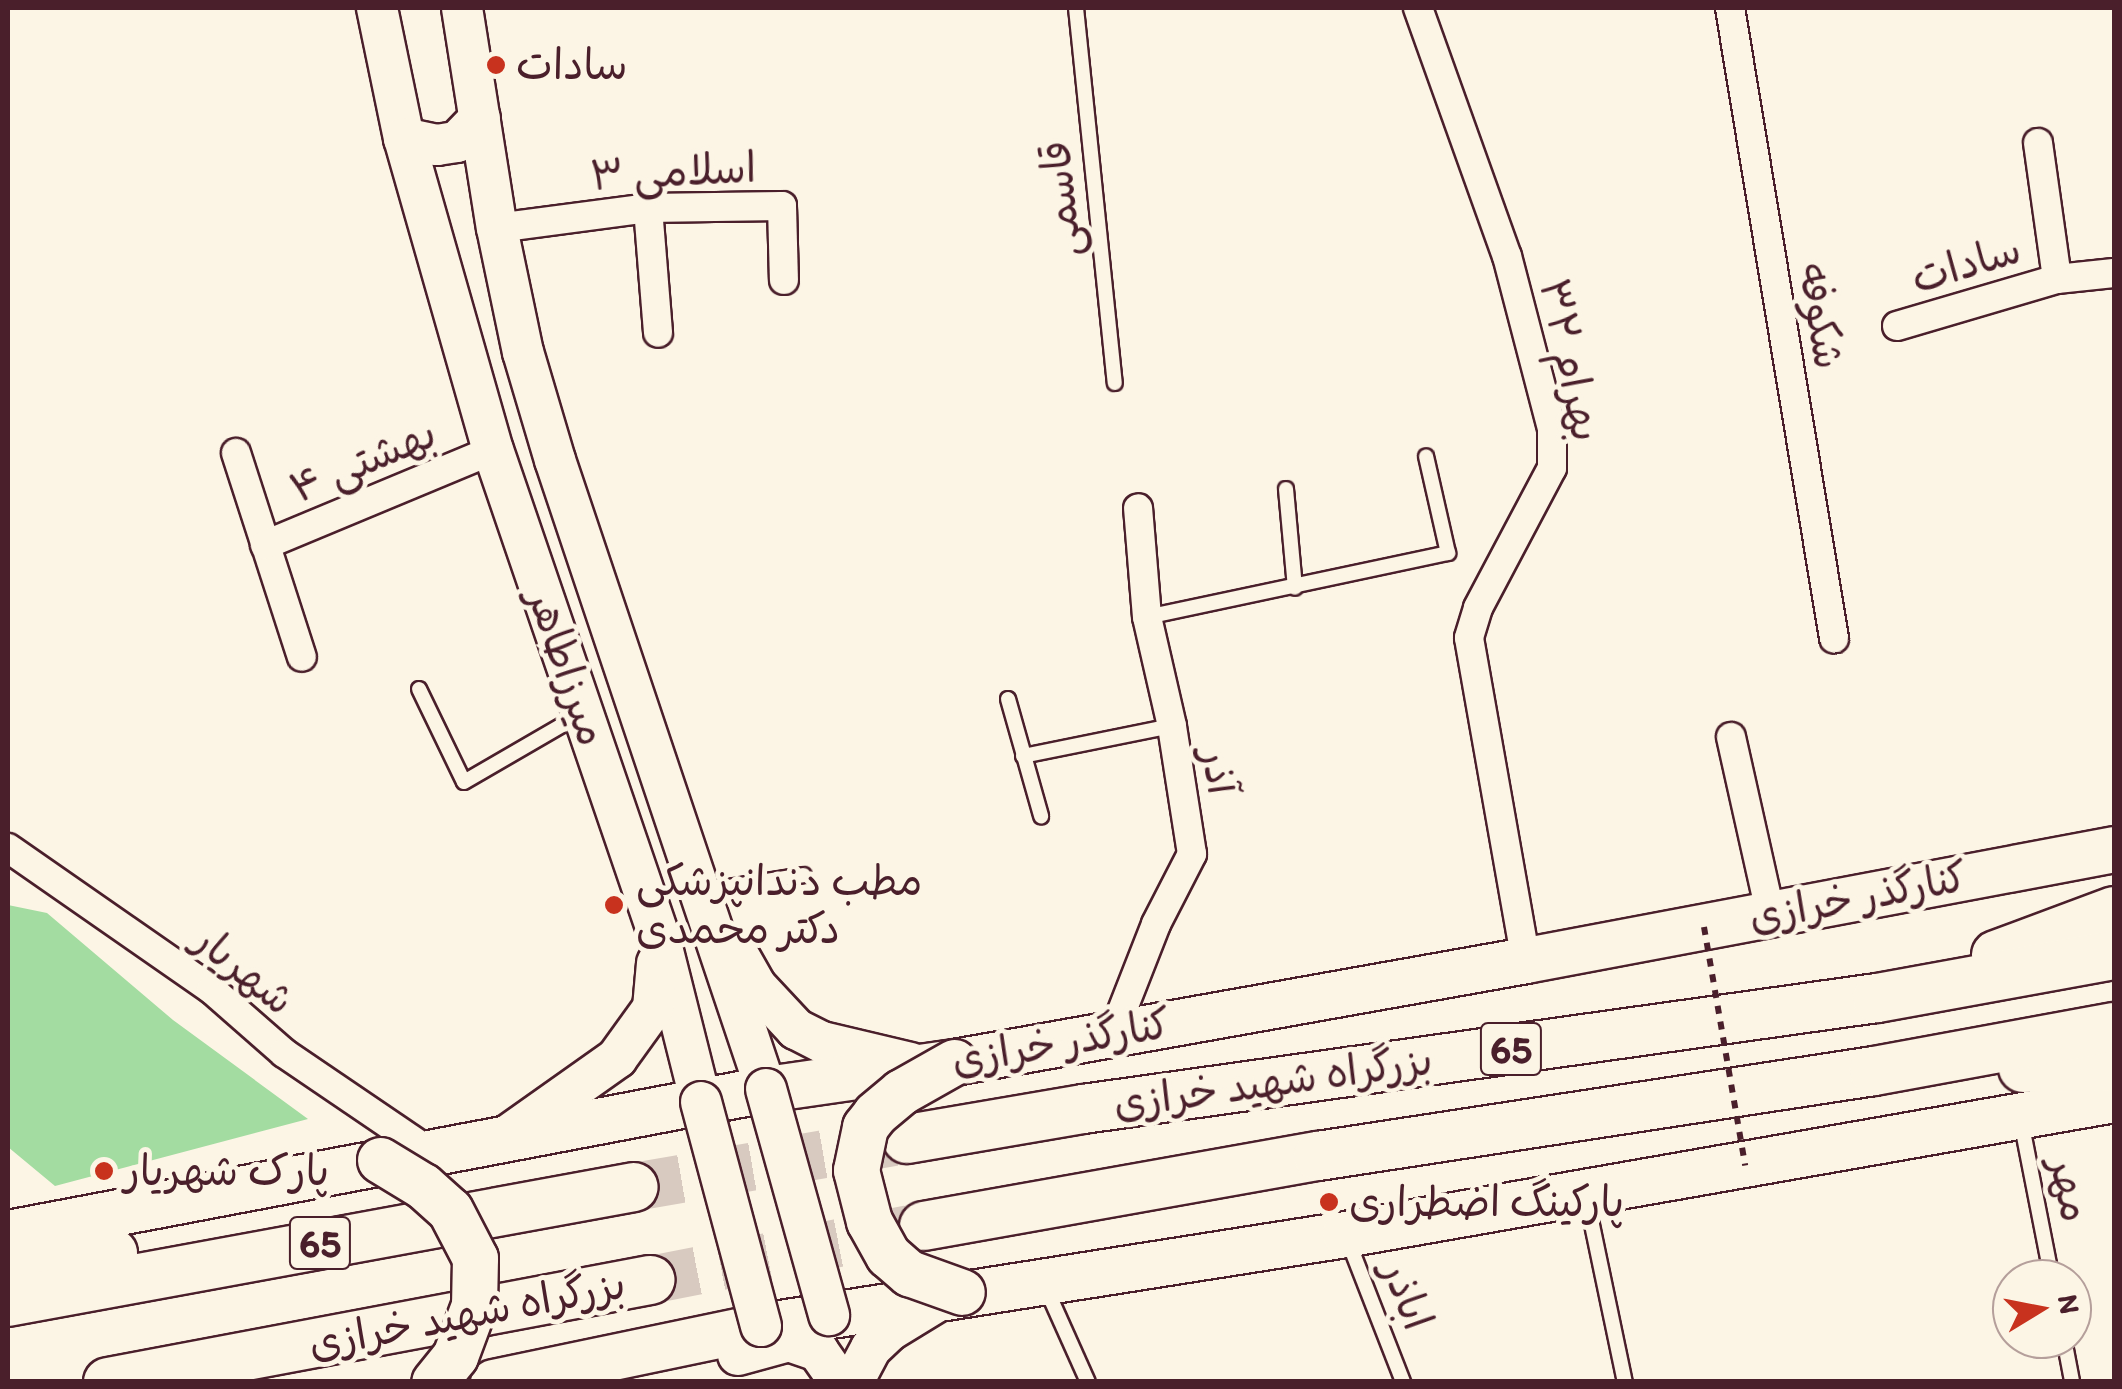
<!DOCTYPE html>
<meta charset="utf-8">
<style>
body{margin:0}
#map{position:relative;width:2122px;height:1389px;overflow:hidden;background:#fcf5e5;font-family:Itim,"Playpen Sans Arabic",sans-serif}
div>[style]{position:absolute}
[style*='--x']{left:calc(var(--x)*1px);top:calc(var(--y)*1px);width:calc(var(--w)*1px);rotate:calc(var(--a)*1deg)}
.green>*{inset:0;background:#a3dca1}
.trunk-tunnel>*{height:48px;margin-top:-24px;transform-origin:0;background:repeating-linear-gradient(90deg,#d8cac0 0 48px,transparent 0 72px)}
.roads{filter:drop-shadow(2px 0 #4a1f2b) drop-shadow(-2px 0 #4a1f2b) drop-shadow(0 2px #4a1f2b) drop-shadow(0 -2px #4a1f2b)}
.service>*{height:14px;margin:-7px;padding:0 7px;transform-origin:7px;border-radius:7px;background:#fcf5e5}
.minor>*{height:28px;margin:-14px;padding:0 14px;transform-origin:14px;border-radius:14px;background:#fcf5e5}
.secondary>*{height:40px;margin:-20px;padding:0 20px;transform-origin:20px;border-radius:20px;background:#fcf5e5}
.primary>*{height:45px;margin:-22.5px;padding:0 22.5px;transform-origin:22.5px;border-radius:22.5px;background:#fcf5e5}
.trunk>*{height:48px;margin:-24px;padding:0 24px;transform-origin:24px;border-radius:24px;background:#fcf5e5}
.path-bridge>*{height:6px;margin-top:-3px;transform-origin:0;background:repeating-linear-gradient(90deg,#4a1f2b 0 8px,transparent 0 16px)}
.bridges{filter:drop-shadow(2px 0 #4a1f2b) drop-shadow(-2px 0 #4a1f2b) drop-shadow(0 2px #4a1f2b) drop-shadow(0 -2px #4a1f2b)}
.secondary-bridge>*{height:40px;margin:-20px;padding:0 20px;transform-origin:20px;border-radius:20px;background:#fcf5e5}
.primary-bridge>*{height:45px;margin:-22.5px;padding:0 22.5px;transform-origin:22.5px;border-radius:22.5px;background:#fcf5e5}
.dots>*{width:28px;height:28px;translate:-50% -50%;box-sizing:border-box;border:5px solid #fcf5e5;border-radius:50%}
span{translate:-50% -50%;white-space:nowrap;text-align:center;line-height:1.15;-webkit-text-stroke:10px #fcf5e5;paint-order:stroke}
.shield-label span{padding:2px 8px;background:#fcf5e5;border:2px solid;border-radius:8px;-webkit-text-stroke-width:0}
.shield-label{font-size:40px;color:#4a1f2b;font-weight:700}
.poi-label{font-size:42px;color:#4a1f2b}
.left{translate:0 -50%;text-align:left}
.street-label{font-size:42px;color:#4a1f2b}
.frame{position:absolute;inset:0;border:10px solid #4a1f2b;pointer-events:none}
.north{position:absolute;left:1992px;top:1259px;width:100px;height:100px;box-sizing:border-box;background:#fcf5e5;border:2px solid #b59f9b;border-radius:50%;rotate:80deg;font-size:28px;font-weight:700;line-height:40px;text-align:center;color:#4a1f2b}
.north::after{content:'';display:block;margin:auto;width:35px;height:45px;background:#c8321e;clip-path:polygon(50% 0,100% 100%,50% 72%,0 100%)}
</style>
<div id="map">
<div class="green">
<div style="clip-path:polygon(8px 905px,47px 913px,173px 1020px,308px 1119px,55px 1186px,8px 1147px)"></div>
</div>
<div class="trunk-tunnel">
<div style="--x:634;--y:1187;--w:269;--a:-9.8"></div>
<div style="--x:650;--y:1280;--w:271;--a:-11.1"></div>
</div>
<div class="roads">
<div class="service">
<div style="--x:1076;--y:8;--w:377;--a:84.1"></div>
<div style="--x:1286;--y:489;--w:99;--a:84.8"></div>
<div style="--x:1147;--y:617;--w:308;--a:-12"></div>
<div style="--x:1448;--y:553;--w:99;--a:-102.8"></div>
<div style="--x:419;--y:689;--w:103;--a:64.2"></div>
<div style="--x:464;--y:782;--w:132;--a:-30.1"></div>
<div style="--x:1008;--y:699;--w:122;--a:74.2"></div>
<div style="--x:1023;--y:756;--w:152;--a:-11.4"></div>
<div style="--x:702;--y:891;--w:103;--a:-8.9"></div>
<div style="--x:2021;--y:1121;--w:161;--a:78.9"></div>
<div style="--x:1586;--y:1196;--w:190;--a:78.2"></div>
<div style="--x:1347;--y:1238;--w:155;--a:68.7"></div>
<div style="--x:1045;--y:1286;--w:105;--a:65.9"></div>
<div style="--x:2064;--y:1339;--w:43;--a:79.2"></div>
</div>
<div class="minor">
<div style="--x:1418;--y:8;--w:263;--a:70.3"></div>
<div style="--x:1507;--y:256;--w:179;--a:75.4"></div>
<div style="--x:1552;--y:429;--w:39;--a:90"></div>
<div style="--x:1552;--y:468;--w:158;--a:117.9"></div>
<div style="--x:1478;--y:608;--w:31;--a:107"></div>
<div style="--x:1469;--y:638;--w:327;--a:80"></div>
<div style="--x:1730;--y:8;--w:639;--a:80.63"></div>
<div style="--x:2038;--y:143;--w:137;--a:82"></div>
<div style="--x:648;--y:208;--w:125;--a:85.4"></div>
<div style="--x:497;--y:228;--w:152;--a:-7.5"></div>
<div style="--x:648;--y:208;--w:134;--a:-0.9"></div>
<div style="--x:782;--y:206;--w:74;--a:88.5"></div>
<div style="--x:1897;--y:326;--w:167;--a:-16.4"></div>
<div style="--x:2057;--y:279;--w:57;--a:-6"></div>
<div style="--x:236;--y:453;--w:214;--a:72.1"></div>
<div style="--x:265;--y:545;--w:247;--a:-22.6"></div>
<div style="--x:1731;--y:737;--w:179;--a:77.4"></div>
<div style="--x:8;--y:848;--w:247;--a:34.8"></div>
<div style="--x:211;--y:989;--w:97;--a:41.2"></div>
<div style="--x:284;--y:1053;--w:178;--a:34.2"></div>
<div style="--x:1113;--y:1034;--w:118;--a:-68.6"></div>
<div style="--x:1156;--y:924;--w:79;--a:-62.8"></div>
<div style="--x:1192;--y:854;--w:130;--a:-98.9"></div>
<div style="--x:1172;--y:726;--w:112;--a:-102.9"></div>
<div style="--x:1147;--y:617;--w:109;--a:-94.7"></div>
</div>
<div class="secondary">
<div style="--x:377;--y:8;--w:133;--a:78.3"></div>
<div style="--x:404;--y:138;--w:324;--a:74.1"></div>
<div style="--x:493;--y:450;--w:517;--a:71.14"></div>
<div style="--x:660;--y:939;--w:168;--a:75.9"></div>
<div style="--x:462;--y:8;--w:223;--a:81"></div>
<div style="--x:497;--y:228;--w:127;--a:78.2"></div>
<div style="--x:523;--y:352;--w:113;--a:73.5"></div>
<div style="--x:555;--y:460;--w:663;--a:71.46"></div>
<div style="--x:404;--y:138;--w:34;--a:12"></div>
<div style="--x:437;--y:145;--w:20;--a:-9"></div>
<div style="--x:457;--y:142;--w:33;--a:-46"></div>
<div style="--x:735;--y:949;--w:43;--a:60.4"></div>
<div style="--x:756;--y:986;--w:59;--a:47.1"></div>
<div style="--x:796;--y:1029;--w:29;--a:27"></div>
<div style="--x:822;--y:1042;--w:91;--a:13.3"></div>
<div style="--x:507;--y:1136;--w:135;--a:-35.3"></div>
<div style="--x:617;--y:1058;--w:62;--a:-54.2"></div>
<div style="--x:653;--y:1008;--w:45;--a:-84.9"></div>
<div style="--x:738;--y:1355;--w:53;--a:-15.4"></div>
<div style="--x:789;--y:1341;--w:31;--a:19"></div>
<div style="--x:818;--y:1351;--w:38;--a:55"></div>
<div style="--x:853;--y:1382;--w:38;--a:-62"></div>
<div style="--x:871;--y:1348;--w:25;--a:-43"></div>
<div style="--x:889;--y:1331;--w:57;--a:-31.5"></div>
</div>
<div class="primary">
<div style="--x:8;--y:1233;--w:772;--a:-10.76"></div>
<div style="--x:766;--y:1089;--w:190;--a:-8.2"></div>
<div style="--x:954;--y:1062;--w:581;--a:-10.11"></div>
<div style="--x:1526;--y:960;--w:598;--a:-10.69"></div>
<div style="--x:493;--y:1382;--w:274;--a:-11.8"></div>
<div style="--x:761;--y:1326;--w:591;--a:-8.95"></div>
<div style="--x:1345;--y:1234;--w:781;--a:-9.96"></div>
</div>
<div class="trunk">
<div style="--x:1996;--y:955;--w:126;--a:-20.4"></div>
<div style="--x:2023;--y:1068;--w:91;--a:-1.3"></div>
<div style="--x:907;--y:1139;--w:179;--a:-9.7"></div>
<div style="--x:1083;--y:1109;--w:802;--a:-7.96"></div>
<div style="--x:1877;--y:998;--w:241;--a:-10.3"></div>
<div style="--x:924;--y:1226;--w:400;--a:-10.1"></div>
<div style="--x:1318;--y:1156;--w:562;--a:-8.69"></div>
<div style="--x:1874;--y:1071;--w:244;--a:-10.4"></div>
<div style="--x:8;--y:1267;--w:106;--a:-7.6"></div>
<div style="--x:8;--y:1302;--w:636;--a:-10.41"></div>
<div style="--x:108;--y:1382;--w:552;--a:-10.66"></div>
</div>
</div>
<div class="path-bridge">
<div style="--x:1704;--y:927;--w:242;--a:80.2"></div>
</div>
<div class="bridges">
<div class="secondary-bridge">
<div style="--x:766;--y:1089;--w:235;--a:74.4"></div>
<div style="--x:701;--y:1102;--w:232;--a:75"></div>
</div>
<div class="primary-bridge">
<div style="--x:954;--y:1062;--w:61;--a:150.5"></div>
<div style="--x:901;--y:1092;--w:34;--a:140"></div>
<div style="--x:875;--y:1114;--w:16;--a:128"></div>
<div style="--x:865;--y:1127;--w:44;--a:101.8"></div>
<div style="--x:856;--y:1170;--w:53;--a:75.7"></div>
<div style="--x:869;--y:1221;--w:39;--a:61"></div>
<div style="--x:888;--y:1255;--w:28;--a:41"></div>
<div style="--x:909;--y:1273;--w:56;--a:19.7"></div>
<div style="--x:380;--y:1160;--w:50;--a:31.2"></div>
<div style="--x:423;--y:1186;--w:36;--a:42"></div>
<div style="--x:450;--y:1210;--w:54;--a:62.5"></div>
<div style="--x:475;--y:1258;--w:47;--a:91.2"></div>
<div style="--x:474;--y:1305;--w:54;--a:110.4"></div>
<div style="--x:455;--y:1356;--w:33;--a:129"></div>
</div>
</div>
<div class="dots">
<div style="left:496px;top:65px;background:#c8321e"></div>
<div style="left:614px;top:905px;background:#c8321e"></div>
<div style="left:104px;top:1171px;background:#c8321e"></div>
<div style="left:1329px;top:1202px;background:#c8321e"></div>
</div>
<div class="shield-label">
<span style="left:1511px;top:1049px">65</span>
<span style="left:320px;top:1243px">65</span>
</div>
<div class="poi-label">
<span class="left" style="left:516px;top:65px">سادات</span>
<span class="left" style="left:636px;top:905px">مطب دندانپزشکی<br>دکتر محمدی</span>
<span class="left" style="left:124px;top:1171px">پارک شهریار</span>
<span class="left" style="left:1349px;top:1202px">پارکینگ اضطراری</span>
</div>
<div class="street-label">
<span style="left:673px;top:172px;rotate:-3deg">اسلامی ۳</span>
<span style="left:1061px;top:199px;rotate:-96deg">قاسمی</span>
<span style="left:1966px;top:264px;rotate:-17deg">سادات</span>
<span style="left:1821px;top:316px;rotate:81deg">شکوفه</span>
<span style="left:1570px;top:360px;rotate:78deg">بهرام ۳۲</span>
<span style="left:363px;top:461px;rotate:-23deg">بهشتی ۴</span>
<span style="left:567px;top:667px;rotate:71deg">میرزاطاهر</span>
<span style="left:1219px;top:771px;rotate:81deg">آذر</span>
<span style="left:1858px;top:897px;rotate:-11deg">کنارگذر خرازی</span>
<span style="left:244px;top:970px;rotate:39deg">شهریار</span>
<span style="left:1061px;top:1042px;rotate:-10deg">کنارگذر خرازی</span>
<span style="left:1273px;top:1082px;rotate:-8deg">بزرگراه شهید خرازی</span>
<span style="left:2070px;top:1190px;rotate:79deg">مهر</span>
<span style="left:1407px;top:1295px;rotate:69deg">اباذر</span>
<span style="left:467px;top:1314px;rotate:-11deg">بزرگراه شهید خرازی</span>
</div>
<div class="frame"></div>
<div class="north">N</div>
</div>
